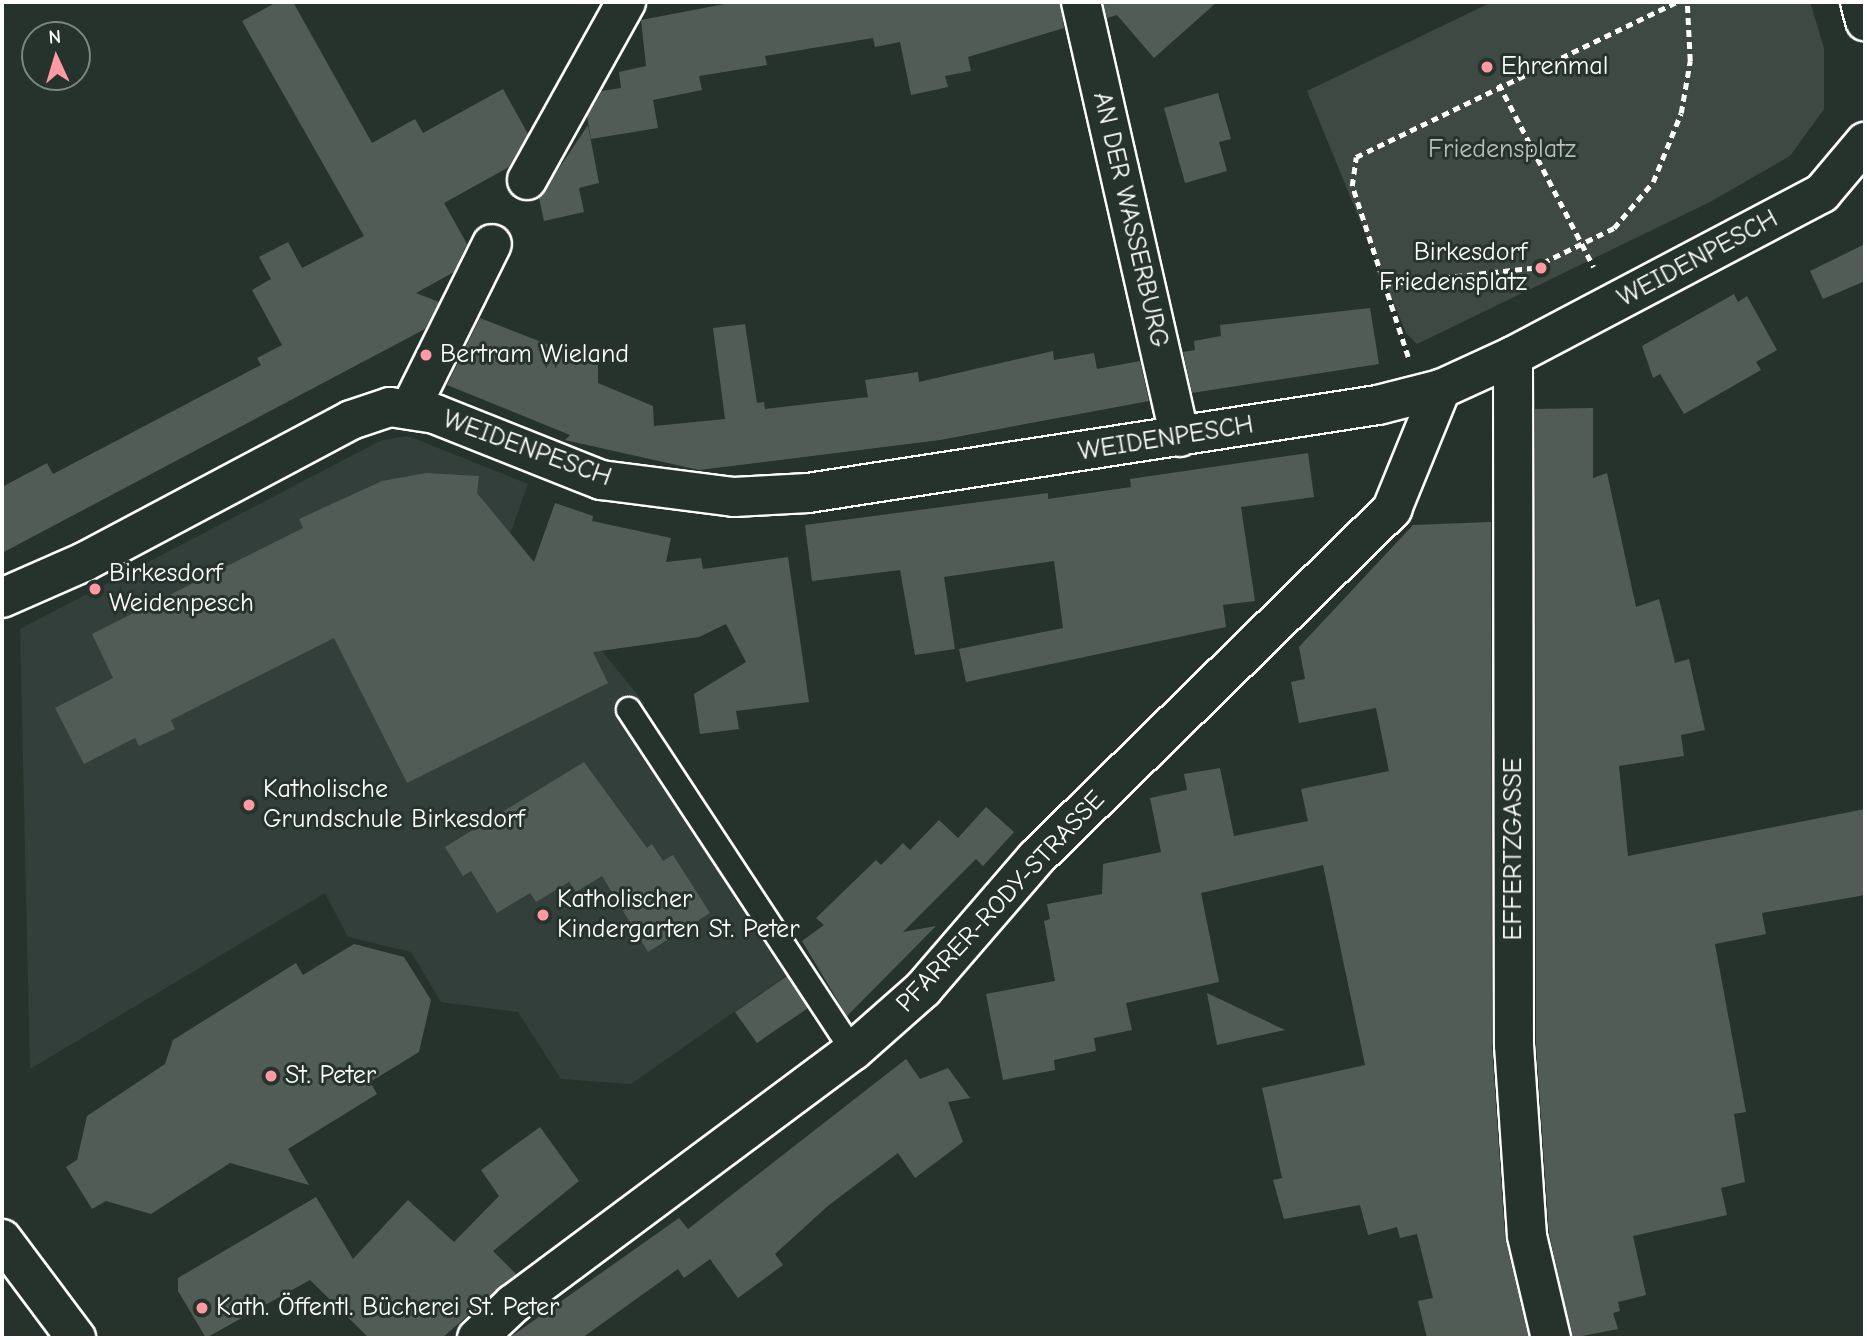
<!DOCTYPE html>
<meta charset="utf-8">
<style>
body{margin:0}
#map{position:relative;width:1867px;height:1340px;overflow:hidden;background:#26332d;font-family:"Comic Neue",sans-serif}
div>[style]{position:absolute}
[style*='--x']{left:calc(var(--x)*1px);top:calc(var(--y)*1px);width:calc(var(--w)*1px);rotate:calc(var(--a)*1deg)}
.built>*{inset:0;background:#333f3a}
.green>*{inset:0;background:#3e4944}
.building>*{inset:0;background:#515c57}
.path>*{height:4.5px;margin-top:-2.25px;transform-origin:0;background:repeating-linear-gradient(90deg,#fff 0 7px,transparent 0 12px)}
.roads{filter:drop-shadow(2px 0 #fff) drop-shadow(-2px 0 #fff) drop-shadow(0 2px #fff) drop-shadow(0 -2px #fff)}
.lane>*{height:23px;margin:-11.5px;padding:0 11.5px;transform-origin:11.5px;border-radius:11.5px;background:#26332d}
.street>*{height:38px;margin:-19px;padding:0 19px;transform-origin:19px;border-radius:19px;background:#26332d}
.secondary>*{height:38px;margin:-19px;padding:0 19px;transform-origin:19px;border-radius:19px;background:#26332d}
.dots>*{width:19px;height:19px;translate:-50% -50%;box-sizing:border-box;border:4px solid #26332d;border-radius:50%}
span{translate:-50% -50%;white-space:nowrap;text-align:center;line-height:1.15;-webkit-text-stroke:6px #26332d;paint-order:stroke}
.poi-label{font-size:26px;color:#fff}
.left{translate:0 -50%;text-align:left}
.right{translate:-100% -50%;text-align:right}
.park-label{font-size:26px;color:#bbbfbe}
.street-label{font-size:26px;color:#fff}
.frame{position:absolute;inset:0;border:4px solid #fff;pointer-events:none}
.north{position:absolute;left:21px;top:21px;width:70px;height:70px;box-sizing:border-box;background:#26332d;border:2px solid #7d8581;border-radius:50%;rotate:356deg;font-size:19px;font-weight:700;line-height:28px;text-align:center;color:#fff}
.north::after{content:'';display:block;margin:auto;width:24px;height:32px;background:#ff9aa2;clip-path:polygon(50% 0,100% 100%,50% 72%,0 100%)}
</style>
<div id="map">
<div class="built">
<div style="clip-path:polygon(408px 436px,528px 484px,509px 537px,645px 704px,622px 718px,787px 975px,631px 1084px,561px 1079px,518px 1012px,441px 1002px,411px 952px,348px 937px,325px 893px,30px 1069px,20px 629px,382px 440px)"></div>
</div>
<div class="green">
<div style="clip-path:polygon(1492px 2px,1810px 2px,1824px 48px,1824px 109px,1790px 156px,1710px 202px,1417px 344px,1406px 333px,1307px 91px)"></div>
</div>
<div class="building">
<div style="clip-path:polygon(277px 2px,293px 2px,372px 143px,415px 119px,423px 133px,503px 89px,528px 134px,509px 167px,444px 203px,467px 244px,454px 272px,416px 293px,439px 302px,425px 329px,2px 553px,2px 487px,47px 463px,53px 474px,261px 365px,257px 358px,282px 345px,252px 290px,271px 279px,259px 257px,288px 242px,302px 268px,364px 236px,242px 21px)"></div>
<div style="clip-path:polygon(735px 2px,1060px 2px,1064px 28px,968px 57px,971px 71px,945px 76px,948px 87px,911px 95px,900px 42px,875px 47px,873px 38px,765px 56px,767px 65px,699px 76px,702px 90px,653px 100px,658px 128px,591px 139px,587px 116px,602px 91px,621px 88px,619px 72px,646px 66px,641px 20px)"></div>
<div style="clip-path:polygon(1103px 2px,1217px 2px,1154px 58px,1117px 15px,1107px 18px)"></div>
<div style="clip-path:polygon(1218px 93px,1231px 139px,1219px 142px,1227px 171px,1185px 183px,1164px 108px)"></div>
<div style="clip-path:polygon(588px 125px,599px 183px,579px 188px,584px 212px,544px 221px,539px 198px)"></div>
<div style="clip-path:polygon(1865px 244px,1865px 281px,1823px 299px,1810px 271px)"></div>
<div style="clip-path:polygon(1734px 294px,1738px 302px,1747px 296px,1777px 350px,1756px 362px,1761px 370px,1684px 414px,1660px 374px,1653px 378px,1642px 346px)"></div>
<div style="clip-path:polygon(1370px 308px,1379px 364px,1192px 393px,1183px 352px,1195px 350px,1194px 341px,1221px 336px,1220px 325px)"></div>
<div style="clip-path:polygon(480px 318px,598px 364px,598px 383px,653px 406px,654px 426px,725px 419px,713px 328px,745px 324px,757px 403px,764px 402px,765px 409px,868px 397px,865px 380px,918px 372px,919px 382px,1053px 351px,1054px 360px,1094px 353px,1097px 369px,1140px 361px,1149px 401px,940px 440px,699px 470px,565px 440px,570px 435px,447px 385px)"></div>
<div style="clip-path:polygon(1593px 408px,1593px 478px,1607px 473px,1636px 607px,1659px 599px,1675px 663px,1689px 659px,1705px 730px,1681px 735px,1684px 756px,1619px 766px,1628px 856px,1865px 809px,1865px 895px,1762px 913px,1766px 934px,1715px 944px,1746px 1112px,1734px 1114px,1745px 1182px,1721px 1188px,1727px 1215px,1633px 1236px,1646px 1295px,1618px 1302px,1620px 1311px,1613px 1313px,1618px 1329px,1572px 1338px,1549px 1233px,1536px 1044px,1535px 409px)"></div>
<div style="clip-path:polygon(1308px 453px,1314px 497px,1241px 507px,1255px 601px,1223px 605px,1226px 627px,966px 682px,959px 649px,1063px 628px,1054px 561px,944px 577px,955px 649px,915px 655px,900px 570px,812px 581px,805px 525px,1048px 493px,1048px 499px,1131px 487px,1130px 479px)"></div>
<div style="clip-path:polygon(426px 473px,479px 476px,477px 493px,534px 562px,555px 503px,593px 516px,592px 521px,671px 538px,666px 562px,701px 558px,703px 569px,788px 557px,809px 702px,736px 711px,739px 729px,700px 734px,694px 694px,746px 662px,726px 624px,699px 637px,593px 652px,608px 683px,407px 783px,334px 638px,171px 720px,175px 729px,139px 746px,135px 738px,84px 764px,55px 708px,113px 678px,92px 634px,303px 528px,299px 519px,382px 481px)"></div>
<div style="clip-path:polygon(1491px 522px,1492px 1046px,1505px 1238px,1529px 1338px,1427px 1338px,1418px 1301px,1433px 1298px,1417px 1234px,1400px 1238px,1397px 1227px,1368px 1235px,1360px 1205px,1284px 1219px,1273px 1180px,1282px 1178px,1262px 1088px,1365px 1065px,1323px 865px,1201px 893px,1219px 982px,1126px 1003px,1132px 1030px,1094px 1038px,1096px 1051px,1054px 1060px,1055px 1070px,1003px 1080px,986px 994px,1055px 981px,1044px 921px,1050px 919px,1047px 904px,1102px 894px,1103px 864px,1161px 852px,1150px 798px,1187px 790px,1184px 774px,1220px 768px,1234px 836px,1308px 821px,1301px 789px,1389px 771px,1376px 708px,1299px 723px,1291px 682px,1305px 679px,1299px 647px,1413px 525px)"></div>
<div style="clip-path:polygon(584px 762px,647px 848px,652px 844px,663px 861px,673px 855px,710px 913px,648px 952px,602px 876px,576px 892px,569px 882px,536px 902px,530px 893px,497px 913px,471px 871px,463px 876px,445px 847px)"></div>
<div style="clip-path:polygon(986px 807px,1014px 832px,983px 866px,976px 859px,903px 932px,936px 926px,847px 1016px,802px 941px,824px 925px,816px 918px,876px 860px,881px 865px,903px 843px,910px 850px,939px 820px,958px 838px)"></div>
<div style="clip-path:polygon(354px 944px,404px 957px,431px 1000px,419px 1052px,370px 1082px,377px 1094px,288px 1149px,309px 1185px,230px 1163px,151px 1214px,106px 1201px,92px 1209px,66px 1167px,77px 1160px,87px 1116px,165px 1064px,173px 1040px,296px 963px,303px 975px)"></div>
<div style="clip-path:polygon(787px 976px,808px 1008px,757px 1043px,735px 1012px)"></div>
<div style="clip-path:polygon(1207px 993px,1285px 1030px,1217px 1045px)"></div>
<div style="clip-path:polygon(906px 1059px,920px 1079px,948px 1068px,970px 1098px,948px 1102px,963px 1142px,915px 1178px,898px 1153px,829px 1205px,775px 1254px,783px 1265px,738px 1298px,710px 1259px,684px 1278px,678px 1269px,582px 1338px,509px 1338px,679px 1218px,688px 1229px)"></div>
<div style="clip-path:polygon(540px 1127px,579px 1181px,493px 1251px,516px 1274px,442px 1338px,369px 1338px,310px 1280px,206px 1338px,178px 1291px,178px 1278px,316px 1197px,353px 1259px,408px 1200px,454px 1242px,499px 1196px,481px 1170px)"></div>
</div>
<div class="path">
<div style="--x:1499;--y:84;--w:206;--a:62.6"></div>
<div style="--x:1384;--y:284;--w:149;--a:-6.2"></div>
<div style="--x:1532;--y:268;--w:91;--a:-26"></div>
<div style="--x:1614;--y:228;--w:60;--a:-49.7"></div>
<div style="--x:1653;--y:182;--w:74;--a:-67.9"></div>
<div style="--x:1681;--y:113;--w:53;--a:-80.2"></div>
<div style="--x:1690;--y:61;--w:59;--a:-92.9"></div>
<div style="--x:1408;--y:357;--w:180;--a:-108.1"></div>
<div style="--x:1352;--y:186;--w:29;--a:-82"></div>
<div style="--x:1356;--y:157;--w:356;--a:-25.8"></div>
</div>
<div class="roads">
<div class="lane">
<div style="--x:628;--y:709;--w:409;--a:56.7"></div>
</div>
<div class="street">
<div style="--x:1081;--y:2;--w:446;--a:77.2"></div>
<div style="--x:1860;--y:2;--w:20;--a:75"></div>
<div style="--x:527;--y:180;--w:204;--a:-60.9"></div>
<div style="--x:1513;--y:356;--w:689;--a:89.92"></div>
<div style="--x:1514;--y:1045;--w:191;--a:86.1"></div>
<div style="--x:1527;--y:1236;--w:105;--a:76.8"></div>
<div style="--x:410;--y:409;--w:184;--a:-63.6"></div>
<div style="--x:2;--y:598;--w:90;--a:-23.7"></div>
<div style="--x:84;--y:562;--w:302;--a:-28"></div>
<div style="--x:351;--y:420;--w:41;--a:-18.4"></div>
<div style="--x:390;--y:407;--w:46;--a:8.8"></div>
<div style="--x:435;--y:414;--w:179;--a:21.7"></div>
<div style="--x:601;--y:480;--w:134;--a:7.3"></div>
<div style="--x:734;--y:497;--w:74;--a:-3.1"></div>
<div style="--x:808;--y:493;--w:577;--a:-8.78"></div>
<div style="--x:1378;--y:405;--w:65;--a:-14.3"></div>
<div style="--x:1441;--y:389;--w:79;--a:-24.6"></div>
<div style="--x:1513;--y:356;--w:349;--a:-27.8"></div>
<div style="--x:1822;--y:193;--w:67;--a:-49.9"></div>
<div style="--x:477;--y:1338;--w:50;--a:-43.4"></div>
<div style="--x:513;--y:1304;--w:424;--a:-36.7"></div>
<div style="--x:853;--y:1051;--w:94;--a:-41.5"></div>
<div style="--x:923;--y:989;--w:173;--a:-49.2"></div>
<div style="--x:1036;--y:858;--w:499;--a:-44.4"></div>
<div style="--x:1392;--y:509;--w:130;--a:-67.8"></div>
</div>
<div class="secondary">
<div style="--x:2;--y:1239;--w:124;--a:53.2"></div>
</div>
</div>
<div class="dots">
<div style="left:1487px;top:67px;background:#ff9aa2"></div>
<div style="left:1541px;top:268px;background:#ff9aa2"></div>
<div style="left:426px;top:355px;background:#ff9aa2"></div>
<div style="left:95px;top:589px;background:#ff9aa2"></div>
<div style="left:249px;top:805px;background:#ff9aa2"></div>
<div style="left:543px;top:915px;background:#ff9aa2"></div>
<div style="left:271px;top:1076px;background:#ff9aa2"></div>
<div style="left:202px;top:1308px;background:#ff9aa2"></div>
</div>
<div class="poi-label">
<span class="left" style="left:1501px;top:67px">Ehrenmal</span>
<span class="right" style="left:1527px;top:268px">Birkesdorf<br>Friedensplatz</span>
<span class="left" style="left:440px;top:355px">Bertram Wieland</span>
<span class="left" style="left:109px;top:589px">Birkesdorf<br>Weidenpesch</span>
<span class="left" style="left:263px;top:805px">Katholische<br>Grundschule Birkesdorf</span>
<span class="left" style="left:557px;top:915px">Katholischer<br>Kindergarten St. Peter</span>
<span class="left" style="left:285px;top:1076px">St. Peter</span>
<span class="left" style="left:216px;top:1308px">Kath. Öffentl. Bücherei St. Peter</span>
</div>
<div class="park-label">
<span style="left:1502px;top:150px">Friedensplatz</span>
</div>
<div class="street-label">
<span style="left:1130px;top:220px;rotate:77deg">AN DER WASSERBURG</span>
<span style="left:1698px;top:259px;rotate:-28deg">WEIDENPESCH</span>
<span style="left:1166px;top:439px;rotate:-9deg">WEIDENPESCH</span>
<span style="left:527px;top:449px;rotate:20deg">WEIDENPESCH</span>
<span style="left:1514px;top:849px;rotate:-90deg">EFFERTZGASSE</span>
<span style="left:1001px;top:902px;rotate:-47deg">PFARRER-RODY-STRASSE</span>
</div>
<div class="frame"></div>
<div class="north">N</div>
</div>
